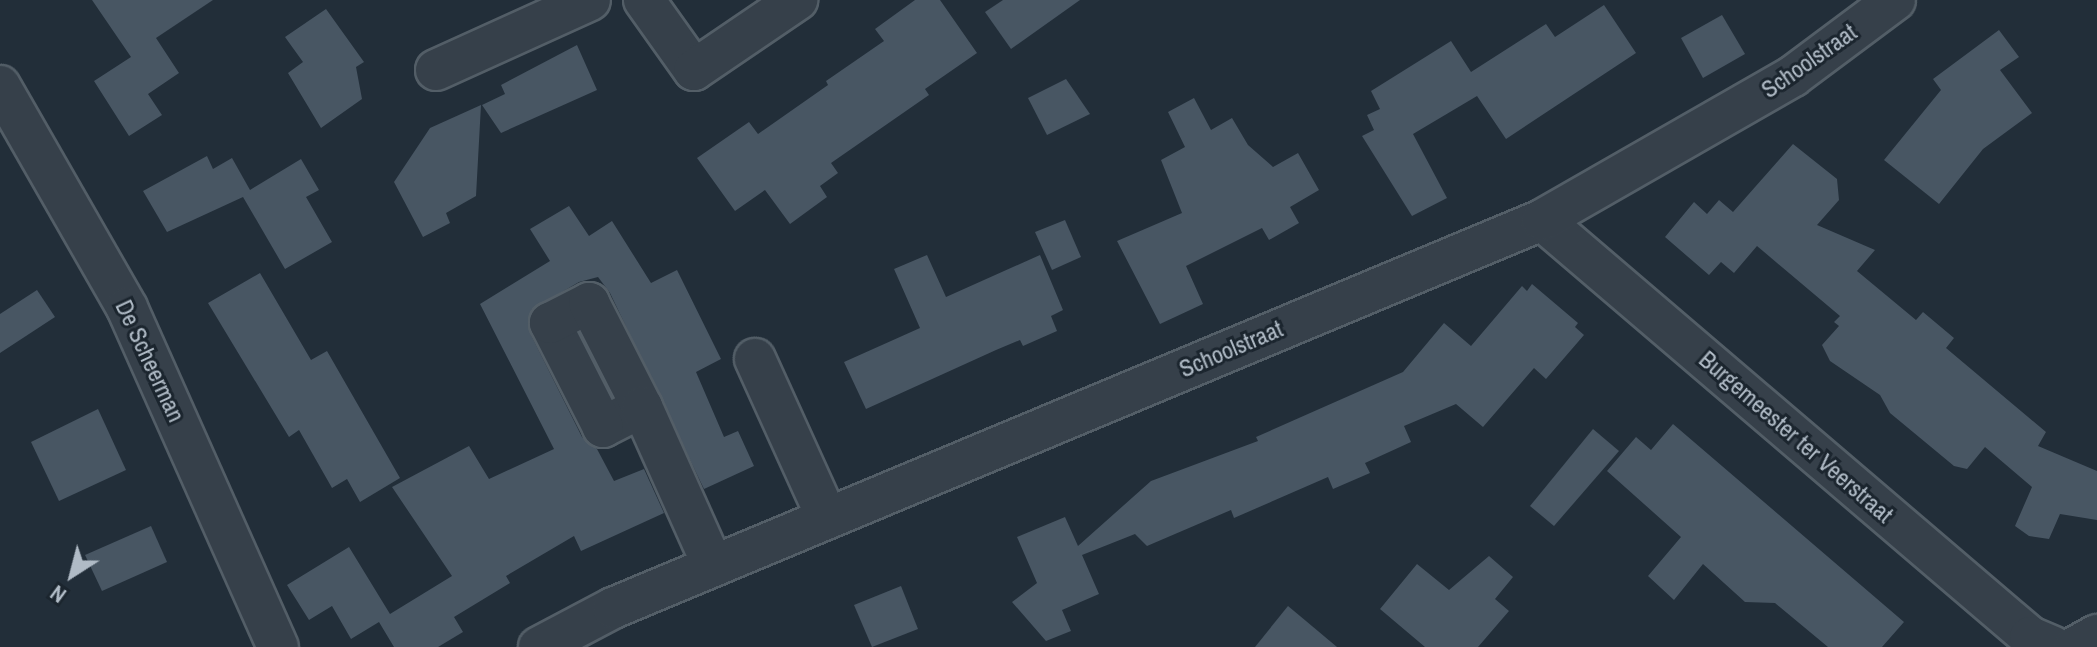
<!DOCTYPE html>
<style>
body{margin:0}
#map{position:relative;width:2097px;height:647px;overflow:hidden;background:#222e39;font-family:"Archivo Narrow",sans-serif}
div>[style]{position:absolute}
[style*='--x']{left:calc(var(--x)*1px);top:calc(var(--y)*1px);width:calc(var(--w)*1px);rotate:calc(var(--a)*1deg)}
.building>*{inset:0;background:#485663}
.roads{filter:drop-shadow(2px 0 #535e67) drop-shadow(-2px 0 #535e67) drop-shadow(0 2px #535e67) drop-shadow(0 -2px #535e67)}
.street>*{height:40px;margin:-20px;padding:0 20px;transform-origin:20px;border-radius:20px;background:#36404a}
span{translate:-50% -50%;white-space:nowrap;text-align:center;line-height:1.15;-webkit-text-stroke:6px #1b252e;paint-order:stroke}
.street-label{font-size:24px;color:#b0bbc6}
.north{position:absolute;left:32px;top:535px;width:80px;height:80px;-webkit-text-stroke:6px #1b252e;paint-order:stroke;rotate:216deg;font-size:22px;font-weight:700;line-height:32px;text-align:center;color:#b0bbc6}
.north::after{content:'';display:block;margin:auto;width:28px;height:36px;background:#b0bbc6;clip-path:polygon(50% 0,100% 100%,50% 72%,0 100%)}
</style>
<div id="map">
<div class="building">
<div style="clip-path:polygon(92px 0,213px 0,156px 38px,179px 73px,148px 94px,162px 115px,129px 136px,94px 81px,131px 57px)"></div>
<div style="clip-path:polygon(915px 0,940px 0,977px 53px,925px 89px,929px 95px,831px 163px,838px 173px,820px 186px,827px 197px,790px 224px,765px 190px,735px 211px,697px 158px,749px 122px,758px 134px,828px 85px,826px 81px,884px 41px,875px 29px)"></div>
<div style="clip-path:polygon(1003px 0,1080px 0,1011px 49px,985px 12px)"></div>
<div style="clip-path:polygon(1604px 5px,1636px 53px,1506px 139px,1477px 96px,1413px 134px,1447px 198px,1412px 216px,1362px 136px,1374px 130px,1367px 115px,1380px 109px,1371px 91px,1451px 41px,1471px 72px,1546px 24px,1555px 37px)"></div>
<div style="clip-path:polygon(326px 9px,364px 62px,356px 67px,362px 99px,321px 128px,288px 73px,303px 62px,285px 37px)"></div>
<div style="clip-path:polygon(1722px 15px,1745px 54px,1703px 78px,1681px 38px)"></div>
<div style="clip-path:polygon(1999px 30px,2019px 57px,2000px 70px,2032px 113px,1983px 149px,1939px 204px,1884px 160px,1941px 90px,1933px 79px)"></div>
<div style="clip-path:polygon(577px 45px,597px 90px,501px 133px,482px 105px,505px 94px,501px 85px)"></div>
<div style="clip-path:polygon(1066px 79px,1090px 114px,1047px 135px,1028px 98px)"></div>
<div style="clip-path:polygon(1194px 98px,1211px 130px,1232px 118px,1248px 145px,1273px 167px,1298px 153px,1319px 190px,1290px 207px,1299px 223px,1269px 240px,1262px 228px,1186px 266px,1203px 304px,1160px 324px,1117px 241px,1182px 213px,1161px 160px,1185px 147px,1168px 112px)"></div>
<div style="clip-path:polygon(481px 105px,476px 196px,446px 213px,450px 223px,423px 237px,394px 182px,430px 128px)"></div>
<div style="clip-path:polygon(1793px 144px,1837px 179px,1839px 200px,1817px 225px,1875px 250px,1857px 271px,1916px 320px,1923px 312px,1954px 338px,1946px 348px,2046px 432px,2038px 446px,2097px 471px,2097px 520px,2060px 514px,2049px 539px,2029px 536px,2015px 526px,2032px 487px,1985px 447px,1967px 469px,1954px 466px,1890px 413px,1880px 395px,1830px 361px,1822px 345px,1839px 326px,1834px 322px,1840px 316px,1757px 246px,1734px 273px,1721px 262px,1709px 275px,1665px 237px,1694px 202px,1707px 214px,1719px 200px,1733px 212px)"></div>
<div style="clip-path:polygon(207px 156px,213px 169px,232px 158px,250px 190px,301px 159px,319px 190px,306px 197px,332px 242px,285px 269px,243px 197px,167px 232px,143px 191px)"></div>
<div style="clip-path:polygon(569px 206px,589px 236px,612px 221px,651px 283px,677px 270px,721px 359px,696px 372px,724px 437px,738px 431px,754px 466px,704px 489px,610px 293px,598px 277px,579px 282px,531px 310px,530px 333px,582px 437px,597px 449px,614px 481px,644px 469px,664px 513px,581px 551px,574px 536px,506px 576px,510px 583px,454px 617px,463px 632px,438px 647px,394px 647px,379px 622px,351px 639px,332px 606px,309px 620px,287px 585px,349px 547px,390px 614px,452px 576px,392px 487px,469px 446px,489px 479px,554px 449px,480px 304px,550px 261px,530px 229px)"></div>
<div style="clip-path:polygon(1065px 220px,1081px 257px,1052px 270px,1035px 232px)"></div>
<div style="clip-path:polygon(927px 255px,946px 297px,1040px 255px,1063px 310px,1051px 316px,1057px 331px,1023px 346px,1020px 340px,996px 350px,866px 409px,844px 362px,920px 328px,894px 269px)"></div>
<div style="clip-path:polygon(260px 273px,311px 360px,327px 351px,400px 478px,360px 502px,347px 479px,332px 488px,299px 430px,289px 437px,208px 303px)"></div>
<div style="clip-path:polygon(1532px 284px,1578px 323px,1575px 327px,1584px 335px,1546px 379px,1534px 368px,1483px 427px,1456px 404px,1404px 426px,1411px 442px,1365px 463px,1370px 473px,1333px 489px,1328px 477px,1234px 518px,1231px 510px,1147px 546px,1135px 534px,1082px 555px,1099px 594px,1062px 610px,1071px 631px,1046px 641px,1012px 602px,1037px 583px,1017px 537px,1065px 517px,1078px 546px,1151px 481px,1258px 441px,1256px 437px,1403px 372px,1444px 323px,1471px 346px,1522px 286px,1527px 291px)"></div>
<div style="clip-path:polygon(37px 290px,55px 317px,0 353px,0 314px)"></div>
<div style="clip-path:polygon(98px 409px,126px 470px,59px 501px,31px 442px)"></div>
<div style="clip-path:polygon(1673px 424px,1904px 622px,1882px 647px,1828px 647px,1775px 603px,1745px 602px,1703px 564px,1674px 600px,1648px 576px,1681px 537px,1607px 471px,1636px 437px,1651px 450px)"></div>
<div style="clip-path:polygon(1593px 429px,1619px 451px,1554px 526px,1530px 506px)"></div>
<div style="clip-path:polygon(151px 526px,167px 562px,102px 591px,85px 555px)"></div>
<div style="clip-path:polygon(1489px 556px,1513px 577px,1495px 599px,1509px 611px,1478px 647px,1425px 647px,1380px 609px,1417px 564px,1449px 590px)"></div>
<div style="clip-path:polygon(901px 586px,918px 629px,872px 647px,854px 605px)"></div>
<div style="clip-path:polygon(1288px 606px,1306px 621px,1337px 647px,1255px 647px)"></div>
</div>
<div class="roads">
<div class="street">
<div style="--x:644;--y:0;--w:86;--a:54.5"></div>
<div style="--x:694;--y:70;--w:125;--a:-34.2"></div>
<div style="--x:436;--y:70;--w:169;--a:-24.4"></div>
<div style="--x:0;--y:86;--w:256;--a:60.2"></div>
<div style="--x:127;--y:308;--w:371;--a:66"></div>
<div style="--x:1542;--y:220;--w:642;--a:40.51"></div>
<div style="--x:2030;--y:637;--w:25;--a:23"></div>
<div style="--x:755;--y:359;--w:175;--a:65.6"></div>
<div style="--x:642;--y:407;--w:44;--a:152.9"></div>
<div style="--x:603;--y:427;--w:117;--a:-117"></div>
<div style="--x:550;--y:323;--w:44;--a:-27.1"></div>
<div style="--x:589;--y:303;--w:117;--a:63"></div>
<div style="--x:642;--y:407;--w:174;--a:65.9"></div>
<div style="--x:539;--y:647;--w:84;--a:-27.8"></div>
<div style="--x:613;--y:608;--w:1007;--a:-22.67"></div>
<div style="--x:1542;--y:220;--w:289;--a:-29.8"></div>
<div style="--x:1793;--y:76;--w:127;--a:-36.7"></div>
<div style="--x:2075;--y:647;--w:25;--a:-29"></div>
</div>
</div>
<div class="street-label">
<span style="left:1809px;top:61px;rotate:-35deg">Schoolstraat</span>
<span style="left:1231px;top:349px;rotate:-23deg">Schoolstraat</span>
<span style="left:150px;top:361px;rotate:65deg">De Scheerman</span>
<span style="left:1796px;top:437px;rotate:41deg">Burgemeester ter Veerstraat</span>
</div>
<div class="north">N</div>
</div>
